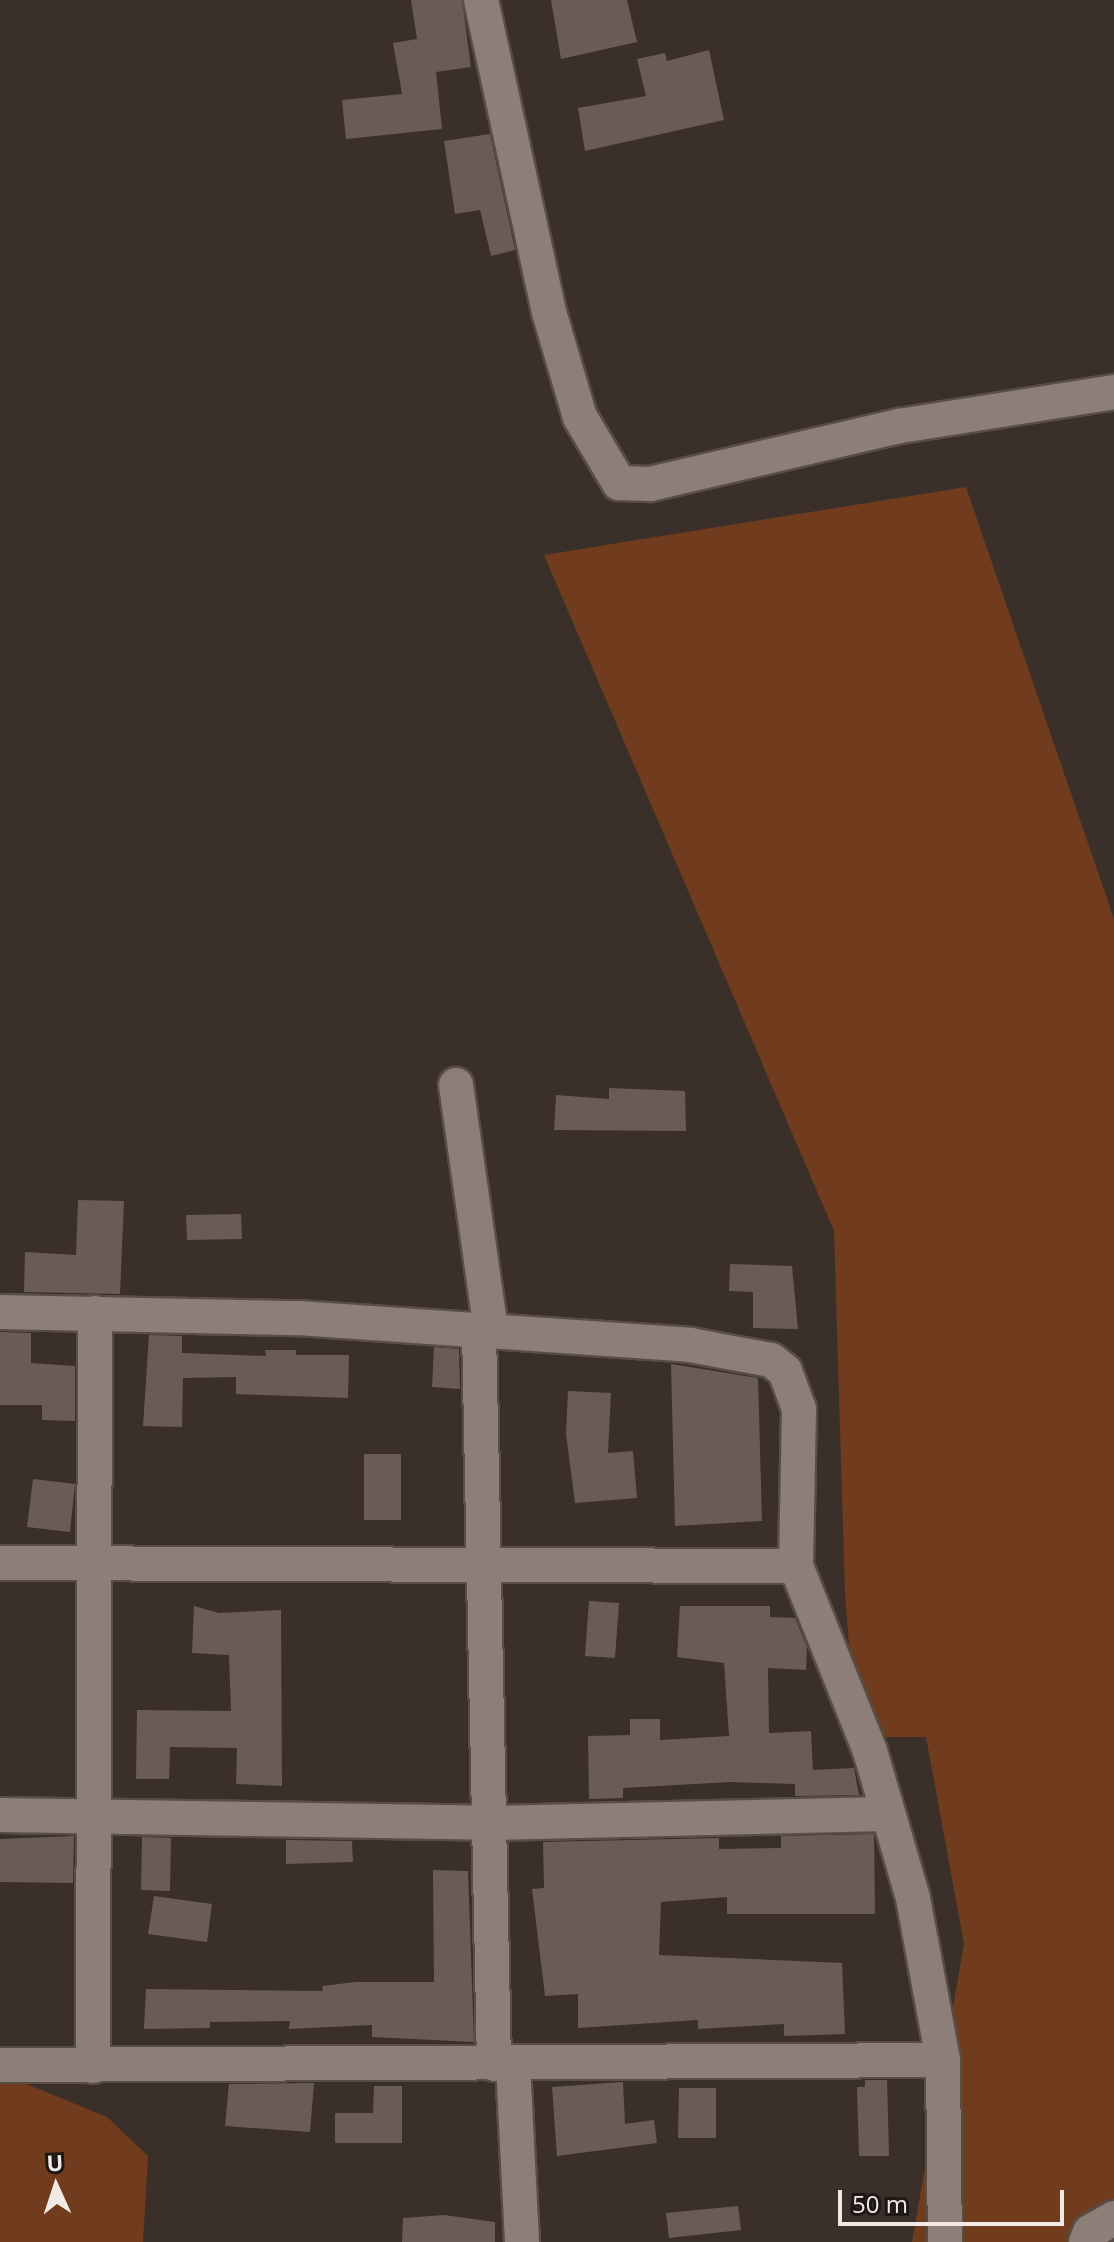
<!DOCTYPE html>
<style>
body{margin:0}
#map{position:relative;width:1114px;height:2242px;overflow:hidden;background:#3b2f29;font-family:"Open Sans",sans-serif}
div>[style]{position:absolute}
[style*='--x']{left:calc(var(--x)*1px);top:calc(var(--y)*1px);width:calc(var(--w)*1px);rotate:calc(var(--a)*1deg)}
.green>*{inset:0;background:#713c1e}
.building>*{inset:0;background:#695c55}
.roads{filter:drop-shadow(2px 0 #574e48) drop-shadow(-2px 0 #574e48) drop-shadow(0 2px #574e48) drop-shadow(0 -2px #574e48)}
.minor>*{height:34px;margin:-17px;padding:0 17px;transform-origin:17px;border-radius:17px;background:#8d7f78}
span{translate:-50% -50%;white-space:nowrap;text-align:center;line-height:1.15;-webkit-text-stroke:7px #1e1815;paint-order:stroke}
.north{position:absolute;left:16px;top:2146px;width:80px;height:80px;-webkit-text-stroke:6px #1e1815;paint-order:stroke;rotate:357deg;font-size:22px;font-weight:700;line-height:32px;text-align:center;color:#f1e9e5}
.north::after{content:'';display:block;margin:auto;width:28px;height:36px;background:#f1e9e5;clip-path:polygon(50% 0,100% 100%,50% 72%,0 100%)}
.scale{position:absolute;left:838px;top:2190px;width:226px;height:36px;box-sizing:border-box;border:4px solid #f1e9e5;border-top:0;padding-left:10px;font-size:24px;line-height:28px;white-space:nowrap;color:#f1e9e5;-webkit-text-stroke:6px #1e1815;paint-order:stroke}
</style>
<div id="map">
<div class="green">
<div style="clip-path:polygon(966px 487px,1114px 919px,1114px 2242px,912px 2242px,964px 1944px,926px 1737px,856px 1737px,845px 1593px,834px 1231px,544px 555px)"></div>
<div style="clip-path:polygon(0 2073px,107px 2117px,148px 2156px,143px 2242px,0 2242px)"></div>
</div>
<div class="building">
<div style="clip-path:polygon(411px 0,462px 0,471px 67px,436px 72px,442px 129px,346px 139px,342px 100px,402px 94px,393px 43px,417px 39px)"></div>
<div style="clip-path:polygon(551px 0,627px 0,637px 42px,561px 59px)"></div>
<div style="clip-path:polygon(709px 50px,724px 120px,585px 151px,578px 108px,646px 96px,637px 59px,665px 53px,667px 61px)"></div>
<div style="clip-path:polygon(490px 134px,515px 250px,491px 256px,480px 210px,455px 214px,444px 141px)"></div>
<div style="clip-path:polygon(609px 1088px,685px 1091px,686px 1131px,554px 1130px,556px 1095px,609px 1099px)"></div>
<div style="clip-path:polygon(78px 1200px,124px 1201px,120px 1294px,24px 1292px,25px 1252px,76px 1255px)"></div>
<div style="clip-path:polygon(241px 1214px,242px 1239px,187px 1240px,186px 1215px)"></div>
<div style="clip-path:polygon(730px 1264px,792px 1266px,798px 1329px,753px 1328px,753px 1292px,729px 1291px)"></div>
<div style="clip-path:polygon(0 1332px,31px 1333px,31px 1363px,75px 1366px,75px 1421px,42px 1420px,42px 1405px,0 1405px)"></div>
<div style="clip-path:polygon(149px 1335px,182px 1336px,182px 1353px,266px 1356px,265px 1350px,296px 1350px,296px 1355px,349px 1355px,348px 1398px,236px 1394px,236px 1377px,183px 1378px,182px 1427px,143px 1426px)"></div>
<div style="clip-path:polygon(434px 1347px,459px 1349px,460px 1389px,432px 1387px)"></div>
<div style="clip-path:polygon(671px 1364px,758px 1378px,762px 1521px,675px 1526px)"></div>
<div style="clip-path:polygon(568px 1391px,611px 1393px,608px 1453px,633px 1451px,637px 1498px,575px 1503px,566px 1434px)"></div>
<div style="clip-path:polygon(364px 1454px,401px 1454px,401px 1520px,364px 1520px)"></div>
<div style="clip-path:polygon(33px 1479px,75px 1484px,70px 1532px,27px 1527px)"></div>
<div style="clip-path:polygon(589px 1601px,619px 1603px,615px 1658px,585px 1656px)"></div>
<div style="clip-path:polygon(194px 1606px,219px 1613px,281px 1610px,282px 1786px,236px 1784px,237px 1748px,170px 1747px,169px 1779px,136px 1779px,137px 1710px,231px 1711px,229px 1655px,192px 1653px)"></div>
<div style="clip-path:polygon(680px 1606px,770px 1606px,770px 1617px,795px 1618px,807px 1647px,806px 1670px,768px 1668px,769px 1733px,811px 1731px,813px 1770px,854px 1768px,859px 1795px,795px 1796px,795px 1784px,730px 1782px,623px 1788px,623px 1798px,589px 1799px,588px 1736px,630px 1735px,630px 1719px,660px 1719px,660px 1740px,729px 1736px,724px 1663px,677px 1657px)"></div>
<div style="clip-path:polygon(874px 1834px,875px 1914px,727px 1914px,727px 1897px,661px 1902px,659px 1955px,842px 1963px,845px 2034px,784px 2036px,784px 2024px,698px 2029px,698px 2020px,578px 2028px,578px 1994px,545px 1996px,532px 1889px,544px 1888px,543px 1842px,719px 1838px,719px 1849px,781px 1848px,781px 1836px)"></div>
<div style="clip-path:polygon(74px 1836px,73px 1883px,0 1882px,0 1839px)"></div>
<div style="clip-path:polygon(142px 1837px,171px 1838px,170px 1891px,141px 1890px)"></div>
<div style="clip-path:polygon(286px 1840px,352px 1841px,353px 1862px,286px 1864px)"></div>
<div style="clip-path:polygon(433px 1870px,468px 1871px,474px 2042px,372px 2037px,372px 2025px,289px 2029px,290px 2021px,210px 2022px,210px 2028px,144px 2029px,146px 1989px,323px 1991px,322px 1986px,356px 1982px,434px 1982px)"></div>
<div style="clip-path:polygon(154px 1896px,212px 1904px,207px 1942px,148px 1934px)"></div>
<div style="clip-path:polygon(865px 2080px,887px 2080px,889px 2156px,859px 2156px,857px 2087px,865px 2087px)"></div>
<div style="clip-path:polygon(623px 2082px,625px 2124px,654px 2120px,657px 2143px,557px 2156px,552px 2087px)"></div>
<div style="clip-path:polygon(314px 2083px,310px 2132px,225px 2126px,229px 2084px)"></div>
<div style="clip-path:polygon(374px 2086px,402px 2086px,402px 2143px,335px 2143px,335px 2113px,373px 2113px)"></div>
<div style="clip-path:polygon(679px 2088px,716px 2088px,716px 2138px,678px 2138px)"></div>
<div style="clip-path:polygon(738px 2206px,741px 2230px,669px 2238px,666px 2213px)"></div>
<div style="clip-path:polygon(444px 2215px,495px 2222px,495px 2242px,402px 2242px,403px 2218px)"></div>
</div>
<div class="roads">
<div class="minor">
<div style="--x:481;--y:0;--w:319;--a:77.7"></div>
<div style="--x:549;--y:312;--w:109;--a:73.6"></div>
<div style="--x:580;--y:417;--w:77;--a:59.4"></div>
<div style="--x:619;--y:483;--w:31;--a:2"></div>
<div style="--x:650;--y:484;--w:257;--a:-13.1"></div>
<div style="--x:900;--y:426;--w:217;--a:-9"></div>
<div style="--x:456;--y:1085;--w:248;--a:81.9"></div>
<div style="--x:0;--y:1312;--w:298;--a:1.2"></div>
<div style="--x:298;--y:1318;--w:393;--a:3.9"></div>
<div style="--x:690;--y:1345;--w:82;--a:10.5"></div>
<div style="--x:771;--y:1360;--w:18;--a:38"></div>
<div style="--x:785;--y:1371;--w:40;--a:69.8"></div>
<div style="--x:799;--y:1409;--w:157;--a:91.1"></div>
<div style="--x:479;--y:1330;--w:734;--a:88.83"></div>
<div style="--x:0;--y:1563;--w:796;--a:0.22"></div>
<div style="--x:796;--y:1566;--w:199;--a:68.2"></div>
<div style="--x:870;--y:1751;--w:153;--a:73.7"></div>
<div style="--x:913;--y:1898;--w:165;--a:79.5"></div>
<div style="--x:943;--y:2060;--w:182;--a:89.4"></div>
<div style="--x:0;--y:1815;--w:490;--a:0.9"></div>
<div style="--x:490;--y:1823;--w:396;--a:-1.3"></div>
<div style="--x:513;--y:2064;--w:178;--a:87.1"></div>
<div style="--x:0;--y:2065;--w:943;--a:-0.3"></div>
<div style="--x:93;--y:2066;--w:753;--a:-89.85"></div>
<div style="--x:1086;--y:2242;--w:11;--a:-68"></div>
<div style="--x:1090;--y:2232;--w:28;--a:-30"></div>
</div>
</div>
<div class="north">U</div>
<div class="scale">50 m</div>
</div>
